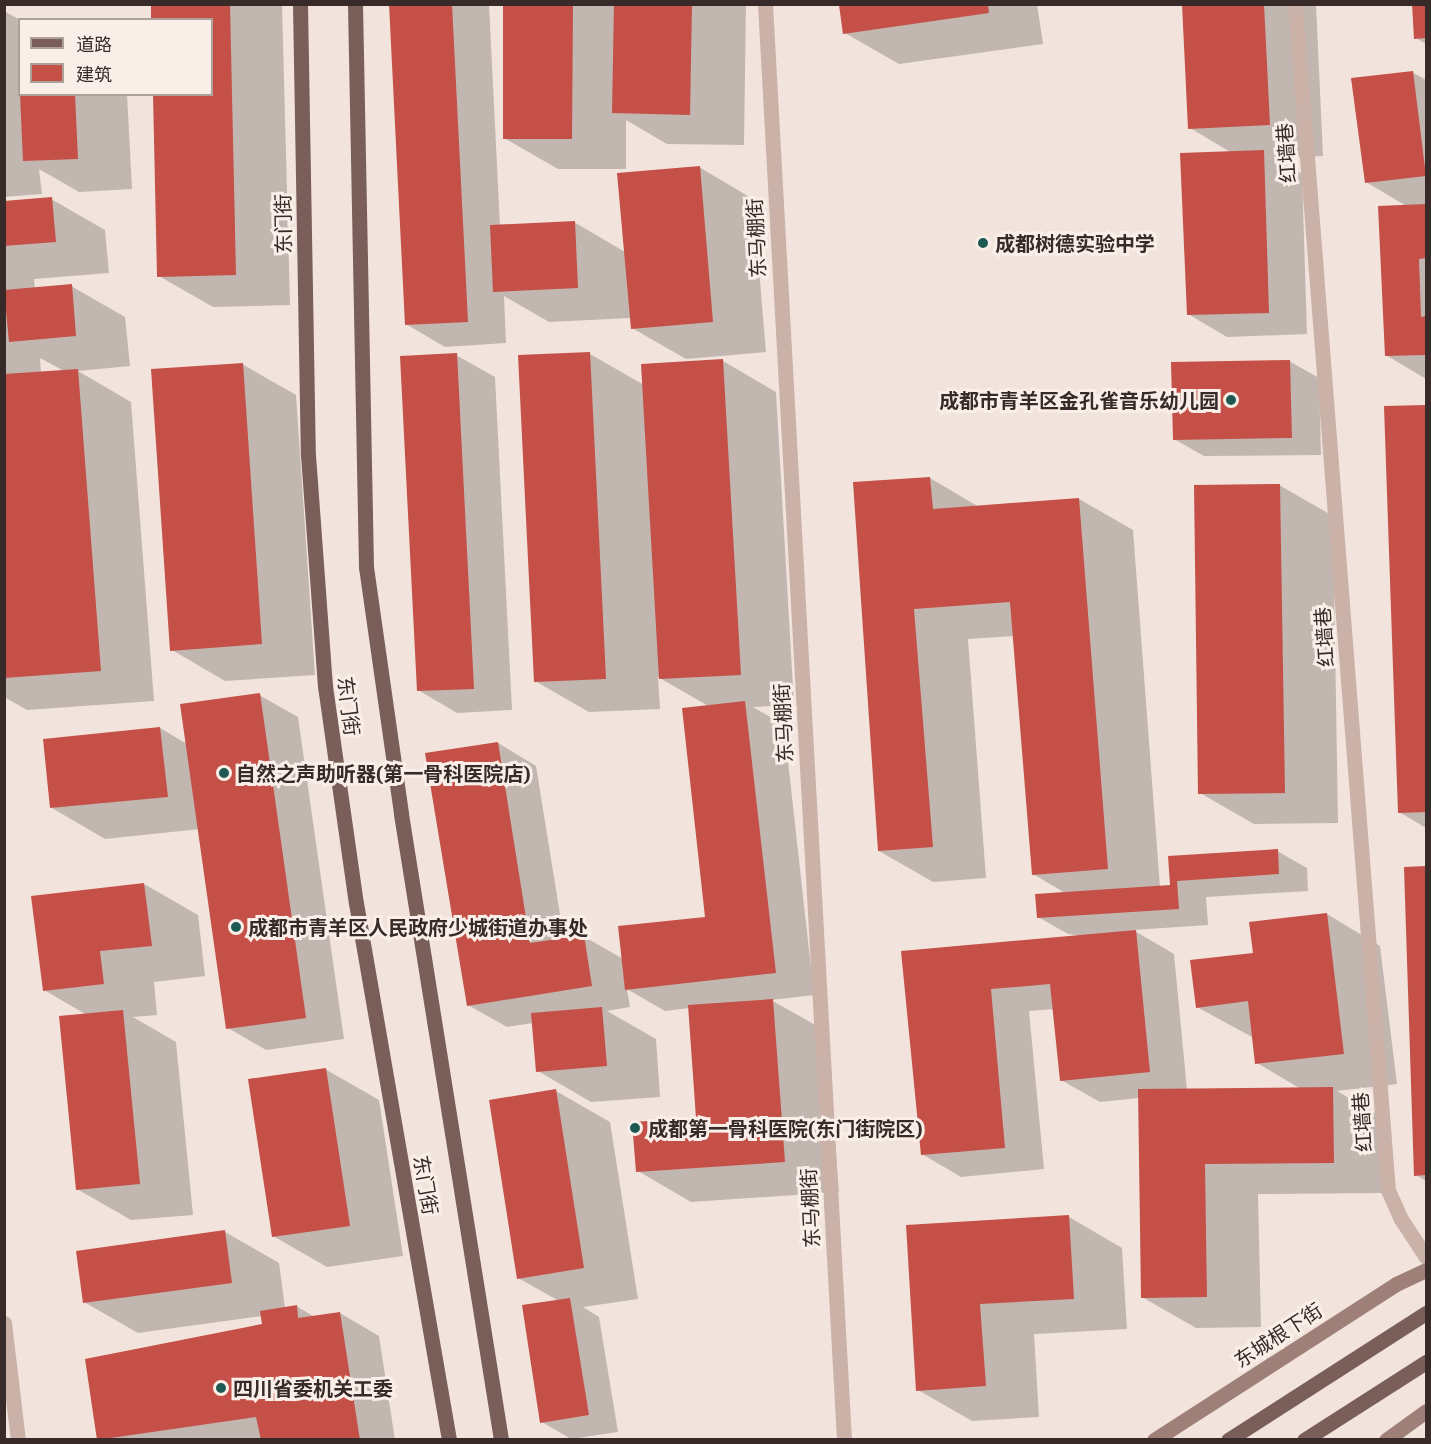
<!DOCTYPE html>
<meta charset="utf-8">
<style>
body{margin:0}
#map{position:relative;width:1431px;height:1444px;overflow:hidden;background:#f2e4dc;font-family:"Exo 2","Noto Sans SC",sans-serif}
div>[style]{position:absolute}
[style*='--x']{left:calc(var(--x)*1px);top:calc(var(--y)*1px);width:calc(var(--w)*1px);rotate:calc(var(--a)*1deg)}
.shadow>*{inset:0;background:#0003}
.building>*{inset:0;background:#c55047}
.street>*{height:15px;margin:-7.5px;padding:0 7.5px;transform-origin:7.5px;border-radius:7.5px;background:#cab2a8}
.secondary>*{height:15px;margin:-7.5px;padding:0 7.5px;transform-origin:7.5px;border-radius:7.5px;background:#9e8079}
.primary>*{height:15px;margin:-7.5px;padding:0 7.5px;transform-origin:7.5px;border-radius:7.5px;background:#795e59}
.dots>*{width:16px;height:16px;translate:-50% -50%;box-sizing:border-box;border:3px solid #faefe8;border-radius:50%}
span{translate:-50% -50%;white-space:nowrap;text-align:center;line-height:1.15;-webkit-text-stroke:6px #faefe8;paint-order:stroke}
.street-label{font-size:20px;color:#372a28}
.poi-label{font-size:20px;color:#372a28;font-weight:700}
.left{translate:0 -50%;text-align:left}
.right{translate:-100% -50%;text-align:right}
.frame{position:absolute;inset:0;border:6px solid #372a28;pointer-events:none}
.legend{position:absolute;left:18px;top:18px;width:195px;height:78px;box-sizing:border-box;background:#faefe8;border:2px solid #aca09b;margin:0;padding:8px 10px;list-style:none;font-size:18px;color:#372a28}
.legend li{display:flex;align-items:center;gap:12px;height:30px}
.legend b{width:30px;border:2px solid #aca09b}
</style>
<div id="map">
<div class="shadow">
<div style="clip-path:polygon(152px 4px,282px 4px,290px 305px,213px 307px,159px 276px,212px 94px,212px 20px)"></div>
<div style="clip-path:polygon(390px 4px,489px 4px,500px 226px,574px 222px,625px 252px,699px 167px,753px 199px,766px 352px,686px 359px,632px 328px,631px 318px,549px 322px,504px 296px,506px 343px,445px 347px,406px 324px)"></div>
<div style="clip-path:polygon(505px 4px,746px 4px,744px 145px,667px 144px,626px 120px,626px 169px,558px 169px,504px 138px)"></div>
<div style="clip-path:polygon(841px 4px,1037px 4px,1043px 44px,899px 64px,845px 33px)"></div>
<div style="clip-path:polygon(1183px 4px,1316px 4px,1323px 156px,1274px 158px,1302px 174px,1307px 334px,1227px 337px,1188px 314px,1232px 153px,1190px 128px)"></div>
<div style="clip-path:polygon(1413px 4px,1426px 4px,1426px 44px,1416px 38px)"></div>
<div style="clip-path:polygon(4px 11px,20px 20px,20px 94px,127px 94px,132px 189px,79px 192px,39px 169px,42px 194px,4px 197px)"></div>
<div style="clip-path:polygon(1412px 72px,1426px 80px,1426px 379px,1386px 355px,1408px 207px,1366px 182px)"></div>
<div style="clip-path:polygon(evenodd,51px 199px,105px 230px,109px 273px,34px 279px,35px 289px,71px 286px,125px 317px,130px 366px,78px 371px,131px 402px,154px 701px,27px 710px,4px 697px,4px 202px,51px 199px,40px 358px,64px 371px,41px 373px,40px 358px)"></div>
<div style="clip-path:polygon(590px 354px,644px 385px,723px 361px,776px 392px,794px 705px,753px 707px,784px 725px,814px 995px,771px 1000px,826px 1031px,839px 1192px,691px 1202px,638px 1171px,698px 1119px,690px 1008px,665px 1011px,627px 989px,630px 1007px,607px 1011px,656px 1039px,660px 1097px,591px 1102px,538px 1071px,533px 1023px,507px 1027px,468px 1005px,498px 743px,536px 766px,564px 939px,583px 936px,623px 959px,707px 918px,710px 707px,658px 677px,660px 709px,589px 712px,535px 681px)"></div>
<div style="clip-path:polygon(456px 355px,495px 377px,512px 710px,457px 713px,418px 690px)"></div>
<div style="clip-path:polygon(1289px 361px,1319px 378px,1321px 455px,1204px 456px,1174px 439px)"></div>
<div style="clip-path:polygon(242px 364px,296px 395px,315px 675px,225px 681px,172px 650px)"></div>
<div style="clip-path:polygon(1426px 407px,1426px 828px,1399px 812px,1385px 408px)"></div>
<div style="clip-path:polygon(930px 478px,979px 507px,1079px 499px,1133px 530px,1160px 887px,1172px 887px,1169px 858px,1277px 851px,1307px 868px,1308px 891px,1206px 897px,1208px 925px,1133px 930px,1174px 954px,1187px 1090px,1301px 1089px,1257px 1063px,1254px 1038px,1197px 1007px,1255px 954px,1327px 914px,1380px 946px,1397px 1084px,1337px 1091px,1387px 1120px,1387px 1193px,1258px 1194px,1261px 1327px,1196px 1328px,1142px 1297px,1139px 1098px,1100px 1102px,1061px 1080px,1054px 1009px,1029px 1011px,1044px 1169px,961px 1177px,922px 1154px,903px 952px,1083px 936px,1068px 934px,1038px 917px,1067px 894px,1033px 874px,1015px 636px,968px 639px,986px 878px,933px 882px,879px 851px)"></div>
<div style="clip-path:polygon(1279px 485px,1333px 516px,1338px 823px,1254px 824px,1200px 793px)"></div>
<div style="clip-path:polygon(259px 695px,298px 717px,344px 1039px,266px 1050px,228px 1028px,200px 829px,105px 839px,52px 808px,160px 728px,187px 744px)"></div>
<div style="clip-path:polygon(1426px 867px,1426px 1181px,1416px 1175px,1405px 868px)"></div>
<div style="clip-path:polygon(144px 884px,198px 915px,205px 976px,154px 982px,157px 1015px,133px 1017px,176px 1042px,193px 1215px,131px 1220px,77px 1189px,87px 1015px,44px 990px)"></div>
<div style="clip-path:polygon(325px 1069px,379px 1100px,403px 1256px,327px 1267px,273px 1236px)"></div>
<div style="clip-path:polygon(556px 1091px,610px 1122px,638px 1299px,583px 1307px,599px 1317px,618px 1432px,571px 1439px,542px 1422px,559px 1301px,518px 1278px)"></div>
<div style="clip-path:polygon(1069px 1217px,1122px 1248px,1127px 1329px,1034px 1334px,1039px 1417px,972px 1421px,918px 1390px,907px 1227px)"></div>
<div style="clip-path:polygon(225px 1232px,279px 1263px,285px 1308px,296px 1306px,315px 1317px,340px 1313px,379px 1336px,395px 1440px,98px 1440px,264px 1325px,262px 1316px,138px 1333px,84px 1302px)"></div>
</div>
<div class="building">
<div style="clip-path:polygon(151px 4px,230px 4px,236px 275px,157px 277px,153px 94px,212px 94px,212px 20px,151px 20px)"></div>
<div style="clip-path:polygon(389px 4px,452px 4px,468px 322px,405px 325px)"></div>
<div style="clip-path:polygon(503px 4px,573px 4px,572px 139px,503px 139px)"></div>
<div style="clip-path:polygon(614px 4px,692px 4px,690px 115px,612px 113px)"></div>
<div style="clip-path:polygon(1182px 4px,1264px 4px,1270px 125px,1188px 129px)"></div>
<div style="clip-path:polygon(1412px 4px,1426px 4px,1426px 38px,1414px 39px)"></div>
<div style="clip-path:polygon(839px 5px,988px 5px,989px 13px,843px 34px)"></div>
<div style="clip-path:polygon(1413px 71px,1426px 176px,1365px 183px,1351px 78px)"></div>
<div style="clip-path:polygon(20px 94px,75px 94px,78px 159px,23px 161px)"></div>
<div style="clip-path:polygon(1264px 150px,1269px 313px,1187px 315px,1180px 153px)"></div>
<div style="clip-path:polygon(700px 166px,713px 322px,631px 329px,617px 173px)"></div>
<div style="clip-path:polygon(52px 197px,56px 242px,4px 246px,4px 201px)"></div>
<div style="clip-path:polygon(1426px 204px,1426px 258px,1419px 259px,1421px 317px,1426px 316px,1426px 355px,1385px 356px,1378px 206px)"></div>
<div style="clip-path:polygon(575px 221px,578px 288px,493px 292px,490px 225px)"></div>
<div style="clip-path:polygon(72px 284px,76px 336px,9px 342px,4px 290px)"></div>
<div style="clip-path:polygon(590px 352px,606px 679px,534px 682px,518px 355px)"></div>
<div style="clip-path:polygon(457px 353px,474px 689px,417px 691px,400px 356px)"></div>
<div style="clip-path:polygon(723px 359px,741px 675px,659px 679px,641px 364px)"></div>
<div style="clip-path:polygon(1290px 360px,1292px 438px,1173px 440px,1171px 362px)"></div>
<div style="clip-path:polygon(243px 363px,262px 644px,170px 651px,151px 369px)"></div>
<div style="clip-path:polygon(78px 369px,101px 671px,4px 678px,4px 374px)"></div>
<div style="clip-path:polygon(1426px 405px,1426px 812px,1398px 813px,1384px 406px)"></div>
<div style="clip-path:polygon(930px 477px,933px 509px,1079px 498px,1108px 869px,1032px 875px,1010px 602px,914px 609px,933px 847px,878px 851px,853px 482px)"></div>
<div style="clip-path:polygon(1280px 484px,1285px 793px,1198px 794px,1194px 485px)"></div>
<div style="clip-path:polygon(260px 693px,306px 1018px,226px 1029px,180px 704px)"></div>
<div style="clip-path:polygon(745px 701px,776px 973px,625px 990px,618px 926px,705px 917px,682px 708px)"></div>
<div style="clip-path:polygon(160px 727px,168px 797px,50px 808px,43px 739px)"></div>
<div style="clip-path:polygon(498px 742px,530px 943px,584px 935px,592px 986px,467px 1006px,425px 753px)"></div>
<div style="clip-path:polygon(1278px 849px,1279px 874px,1177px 881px,1179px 909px,1037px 918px,1035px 894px,1170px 885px,1168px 856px)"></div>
<div style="clip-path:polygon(1426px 866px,1426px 1175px,1414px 1176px,1404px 867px)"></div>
<div style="clip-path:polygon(144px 883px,152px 946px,100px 951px,104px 984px,43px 991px,31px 896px)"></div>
<div style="clip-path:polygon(1327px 913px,1344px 1054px,1255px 1064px,1248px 1001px,1196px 1008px,1190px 960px,1253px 953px,1249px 922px)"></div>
<div style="clip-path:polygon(1136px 930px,1150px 1072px,1060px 1081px,1050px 984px,991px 989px,1005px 1148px,921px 1155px,901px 951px)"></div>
<div style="clip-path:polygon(773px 999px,785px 1162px,636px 1172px,632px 1122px,696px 1118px,688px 1005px)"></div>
<div style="clip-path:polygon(602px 1007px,607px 1066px,536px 1072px,531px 1013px)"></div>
<div style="clip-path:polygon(123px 1010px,140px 1184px,76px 1190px,59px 1016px)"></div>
<div style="clip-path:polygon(326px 1068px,350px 1226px,272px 1237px,248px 1079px)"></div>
<div style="clip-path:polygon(1333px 1087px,1334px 1163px,1205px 1164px,1207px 1297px,1141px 1298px,1138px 1089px)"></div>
<div style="clip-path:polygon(556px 1089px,584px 1268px,517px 1279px,489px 1100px)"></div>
<div style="clip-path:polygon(1069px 1215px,1074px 1299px,980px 1304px,986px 1386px,916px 1391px,906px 1225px)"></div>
<div style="clip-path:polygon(225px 1230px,232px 1283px,83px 1303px,76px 1251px)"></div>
<div style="clip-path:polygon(570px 1298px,589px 1415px,540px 1423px,522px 1305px)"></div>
<div style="clip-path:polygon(297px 1305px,298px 1318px,340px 1312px,360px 1440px,261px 1440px,256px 1417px,97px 1440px,85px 1359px,262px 1324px,260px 1311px)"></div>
</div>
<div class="street">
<div style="--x:765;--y:4;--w:1438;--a:86.85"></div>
<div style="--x:1295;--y:4;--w:1190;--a:85.52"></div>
<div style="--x:1388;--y:1190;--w:32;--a:66"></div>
<div style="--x:1401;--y:1219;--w:45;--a:56.7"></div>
<div style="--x:4;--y:1323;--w:118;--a:83.2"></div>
</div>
<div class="secondary">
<div style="--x:1154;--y:1440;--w:288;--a:-32.8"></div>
<div style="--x:1396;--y:1284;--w:33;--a:-25"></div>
<div style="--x:1386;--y:1440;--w:49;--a:-35.9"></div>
</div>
<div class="primary">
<div style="--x:300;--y:4;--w:451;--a:89"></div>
<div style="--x:308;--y:455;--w:232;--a:85.8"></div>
<div style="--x:325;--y:686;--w:219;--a:81.9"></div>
<div style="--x:356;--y:903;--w:545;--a:80.17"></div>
<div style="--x:355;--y:4;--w:563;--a:88.88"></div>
<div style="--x:366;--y:567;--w:249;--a:81.9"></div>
<div style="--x:401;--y:814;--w:634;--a:80.92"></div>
<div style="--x:1228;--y:1440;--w:235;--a:-32.7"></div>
<div style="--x:1304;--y:1440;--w:145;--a:-32.6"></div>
</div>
<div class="dots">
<div style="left:983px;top:243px;background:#1e5852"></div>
<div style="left:1231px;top:400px;background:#1e5852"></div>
<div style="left:224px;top:773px;background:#1e5852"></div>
<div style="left:236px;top:927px;background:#1e5852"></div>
<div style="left:635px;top:1128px;background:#1e5852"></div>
<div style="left:221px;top:1388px;background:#1e5852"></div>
</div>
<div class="street-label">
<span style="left:1286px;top:153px;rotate:-94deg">红墙巷</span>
<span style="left:283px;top:224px;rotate:-91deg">东门街</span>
<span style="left:756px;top:238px;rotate:-93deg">东马棚街</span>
<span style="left:1324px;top:637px;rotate:-94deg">红墙巷</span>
<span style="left:349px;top:706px;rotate:83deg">东门街</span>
<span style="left:783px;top:723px;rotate:-93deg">东马棚街</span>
<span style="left:1362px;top:1122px;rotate:-94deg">红墙巷</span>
<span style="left:426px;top:1185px;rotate:80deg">东门街</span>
<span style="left:810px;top:1208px;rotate:-93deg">东马棚街</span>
<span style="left:1278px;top:1335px;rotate:-33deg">东城根下街</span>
</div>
<div class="poi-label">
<span class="left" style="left:995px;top:243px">成都树德实验中学</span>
<span class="right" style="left:1219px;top:400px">成都市青羊区金孔雀音乐幼儿园</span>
<span class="left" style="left:236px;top:773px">自然之声助听器(第一骨科医院店)</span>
<span class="left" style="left:248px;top:927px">成都市青羊区人民政府少城街道办事处</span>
<span class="left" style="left:648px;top:1128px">成都第一骨科医院(东门街院区)</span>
<span class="left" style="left:233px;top:1388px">四川省委机关工委</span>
</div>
<div class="frame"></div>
<ul class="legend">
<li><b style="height:8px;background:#795e59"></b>道路</li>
<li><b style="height:16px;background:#c55047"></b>建筑</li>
</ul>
</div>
